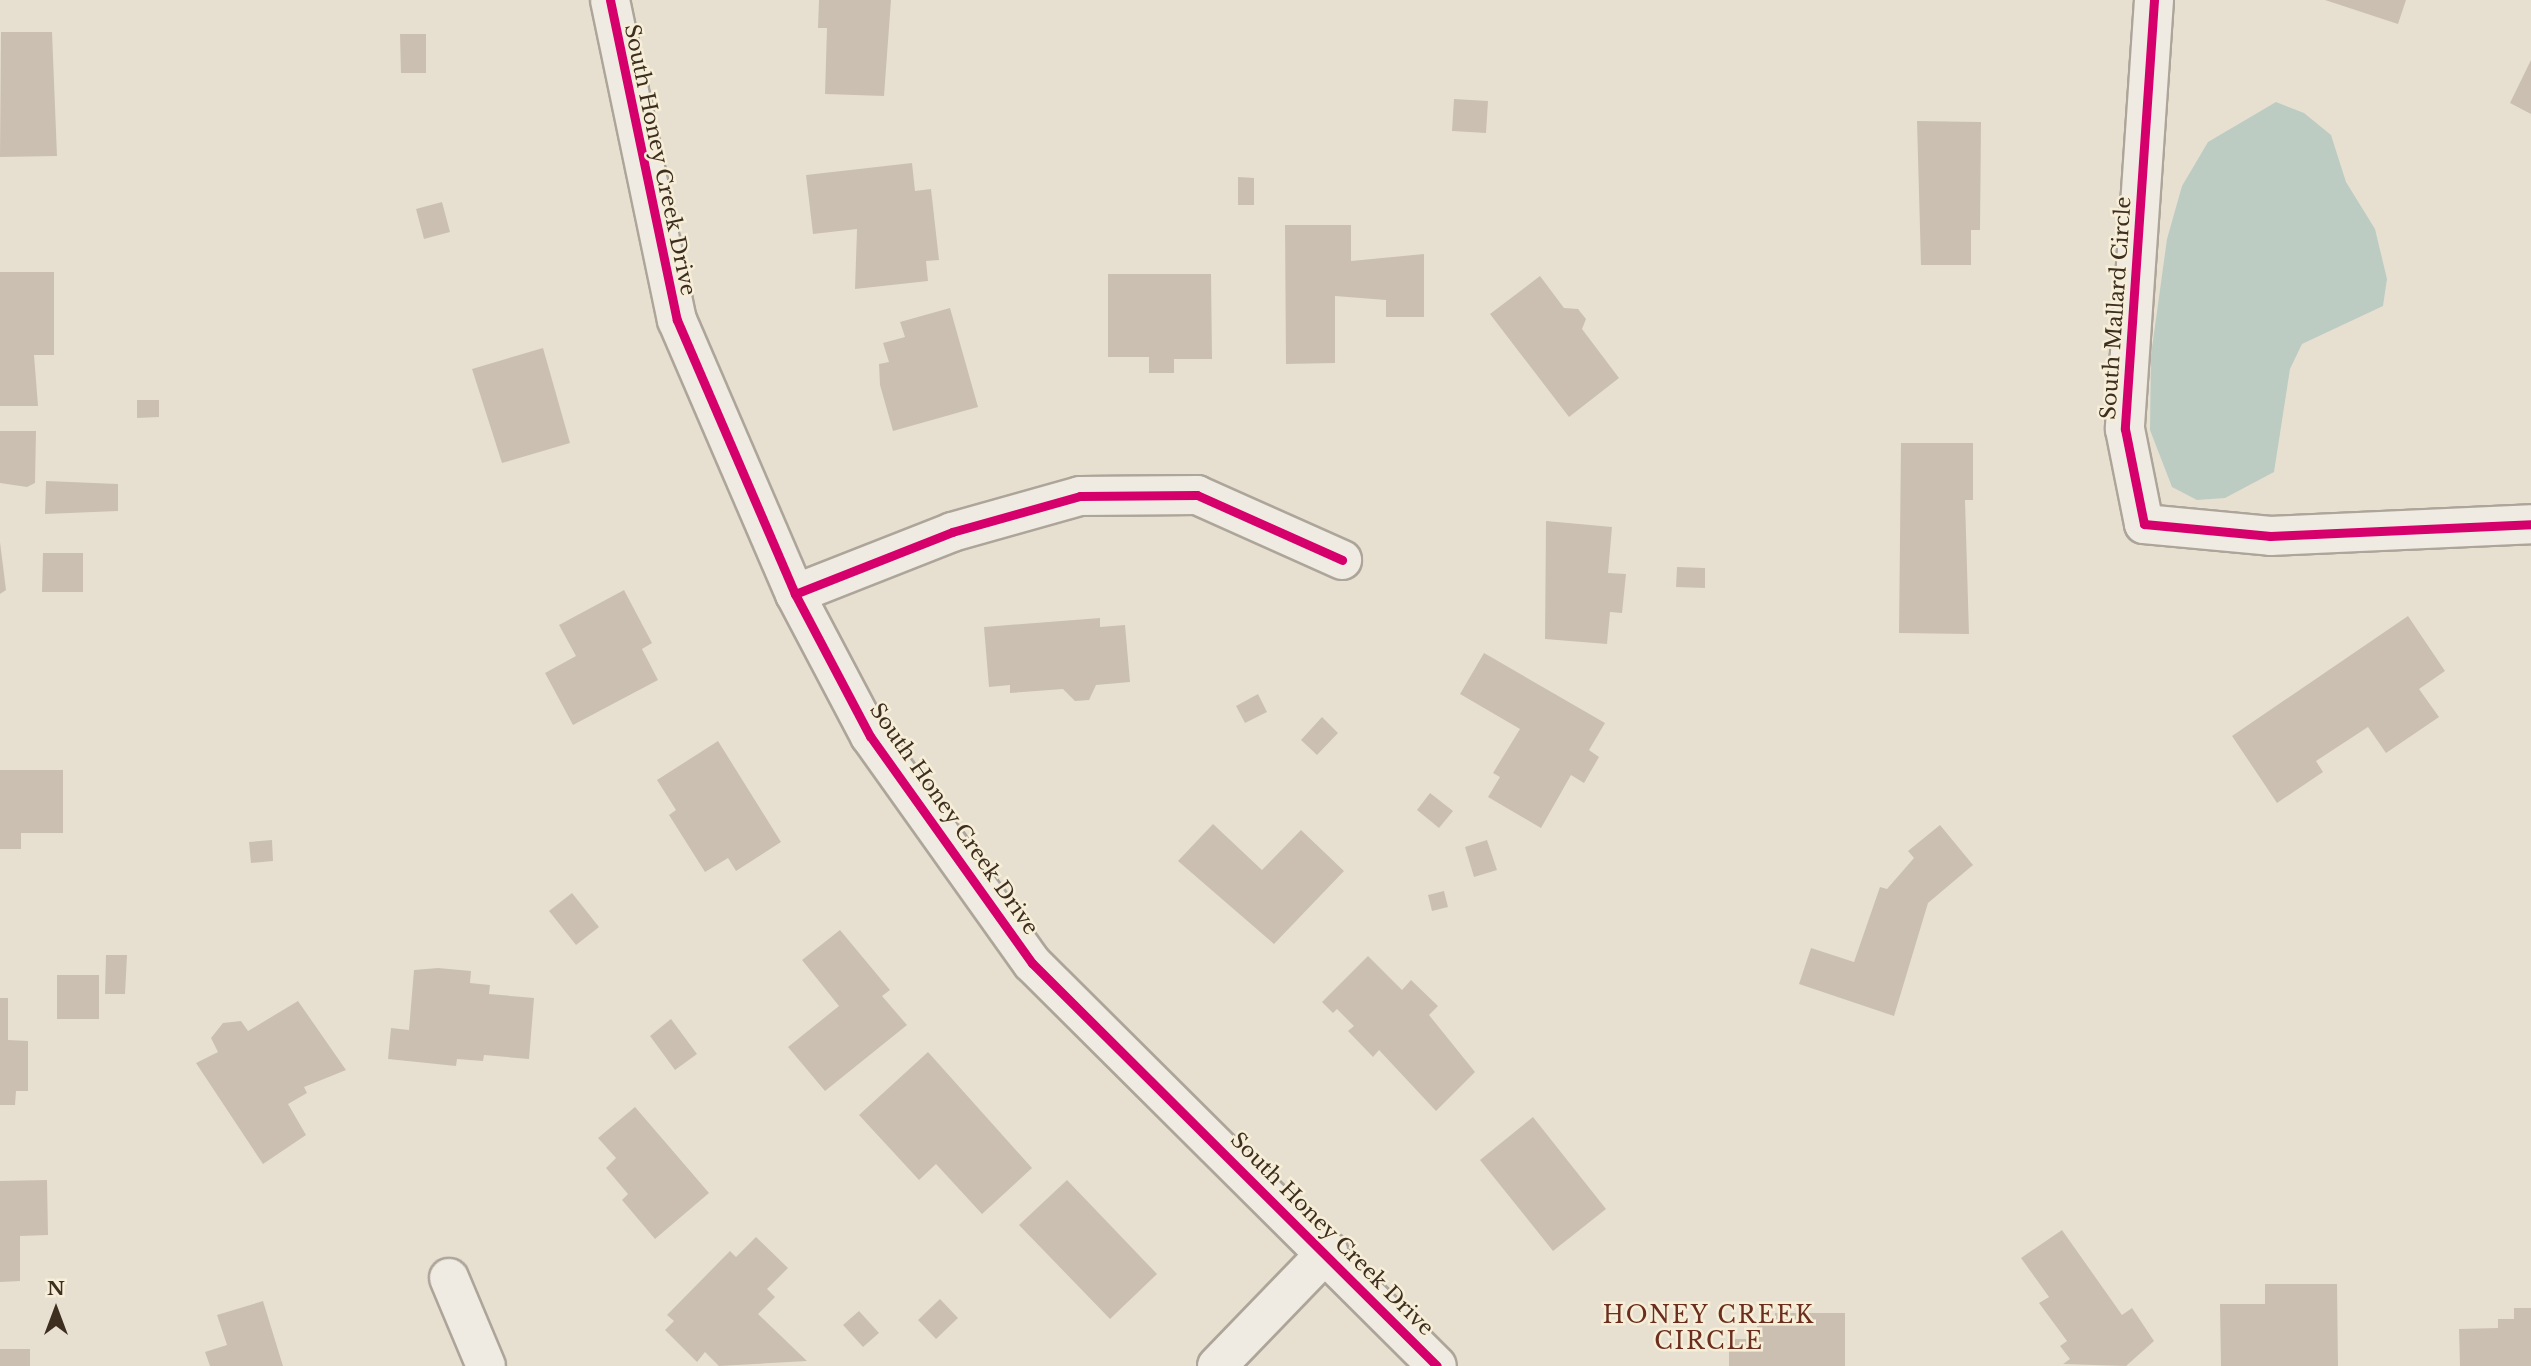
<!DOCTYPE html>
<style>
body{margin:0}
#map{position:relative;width:2531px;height:1366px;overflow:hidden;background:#e7e0d1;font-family:"Libre Baskerville",serif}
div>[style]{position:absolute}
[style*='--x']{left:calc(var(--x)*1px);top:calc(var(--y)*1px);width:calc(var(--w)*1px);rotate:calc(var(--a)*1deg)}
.water>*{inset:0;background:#bcccc2}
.building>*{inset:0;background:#cbbfb2}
.roads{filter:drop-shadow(2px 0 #ada599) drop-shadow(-2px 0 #ada599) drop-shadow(0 2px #ada599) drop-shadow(0 -2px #ada599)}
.minor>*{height:38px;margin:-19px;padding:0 19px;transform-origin:19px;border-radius:19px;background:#efebe3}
.cycleway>*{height:9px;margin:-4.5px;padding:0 4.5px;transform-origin:4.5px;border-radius:4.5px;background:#d6006c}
span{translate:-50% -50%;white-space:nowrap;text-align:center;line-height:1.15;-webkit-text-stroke:5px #f7eed8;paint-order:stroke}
.street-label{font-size:21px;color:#3d2e20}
.neighbourhood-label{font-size:23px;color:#6b2e1e;letter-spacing:2px}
.north{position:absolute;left:21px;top:1275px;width:70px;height:70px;-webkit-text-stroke:5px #f7eed8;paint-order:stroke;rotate:0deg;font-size:19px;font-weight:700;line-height:28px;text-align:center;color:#3d2e20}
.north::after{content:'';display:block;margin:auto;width:24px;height:32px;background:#3d2e20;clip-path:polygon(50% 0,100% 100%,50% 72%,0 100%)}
</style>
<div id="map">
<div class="water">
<div style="clip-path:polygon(2276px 102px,2304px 113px,2331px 135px,2346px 182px,2375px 229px,2387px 279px,2383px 306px,2302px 344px,2290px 369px,2274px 472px,2225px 498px,2197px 500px,2172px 487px,2150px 430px,2151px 355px,2167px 239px,2182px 186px,2208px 142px)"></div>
</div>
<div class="building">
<div style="clip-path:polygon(819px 0,891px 0,884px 96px,825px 94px,827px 28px,818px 28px)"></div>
<div style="clip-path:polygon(2325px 0,2406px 0,2398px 24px)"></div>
<div style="clip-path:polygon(1px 32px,52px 32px,57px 156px,0 157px)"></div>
<div style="clip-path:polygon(400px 34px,426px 34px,426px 73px,401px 73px)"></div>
<div style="clip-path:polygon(2531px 60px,2531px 114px,2510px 103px)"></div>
<div style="clip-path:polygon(1454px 99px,1488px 101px,1486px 133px,1452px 131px)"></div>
<div style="clip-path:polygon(1917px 121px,1981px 122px,1980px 230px,1971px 230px,1971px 265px,1921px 265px)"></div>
<div style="clip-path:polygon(912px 163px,915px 191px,931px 189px,939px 260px,926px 261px,928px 281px,855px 289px,857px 229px,813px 234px,806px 175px)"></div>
<div style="clip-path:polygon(1238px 177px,1254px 178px,1254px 205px,1238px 205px)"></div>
<div style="clip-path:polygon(442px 202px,450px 232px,424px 239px,416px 209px)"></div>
<div style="clip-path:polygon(1285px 225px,1351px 225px,1351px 261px,1424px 254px,1424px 317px,1386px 317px,1386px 300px,1335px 296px,1335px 363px,1286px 364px)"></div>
<div style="clip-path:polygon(0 272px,54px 272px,54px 355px,34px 355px,38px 406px,0 406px)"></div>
<div style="clip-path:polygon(1108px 274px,1211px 274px,1212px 359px,1174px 359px,1174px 373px,1149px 373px,1149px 357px,1108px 357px)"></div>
<div style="clip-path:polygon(1540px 276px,1564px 308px,1578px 309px,1586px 319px,1582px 329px,1619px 378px,1569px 417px,1490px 314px)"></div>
<div style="clip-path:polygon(950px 308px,978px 407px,893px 431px,880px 385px,879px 364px,889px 362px,883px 343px,905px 337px,900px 322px)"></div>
<div style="clip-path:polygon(543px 348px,570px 443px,502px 463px,472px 369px)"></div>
<div style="clip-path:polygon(137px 400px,159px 400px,159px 417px,137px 418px)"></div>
<div style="clip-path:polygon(0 431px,36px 431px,35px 483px,27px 487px,0 483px)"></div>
<div style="clip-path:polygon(1901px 443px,1973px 443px,1973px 500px,1965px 500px,1969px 634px,1899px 633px)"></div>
<div style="clip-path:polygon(46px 481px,118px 484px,118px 511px,45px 514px)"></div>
<div style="clip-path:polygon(1546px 521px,1612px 527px,1608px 573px,1626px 574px,1622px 613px,1610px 612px,1607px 644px,1545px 639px)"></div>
<div style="clip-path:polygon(0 542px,6px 590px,0 594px)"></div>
<div style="clip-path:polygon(43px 553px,83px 553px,83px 592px,42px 592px)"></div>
<div style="clip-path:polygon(1677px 567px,1705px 568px,1705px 588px,1676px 587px)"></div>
<div style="clip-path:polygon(624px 590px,652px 643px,642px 649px,658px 680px,573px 725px,545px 673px,576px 656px,559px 625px)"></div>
<div style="clip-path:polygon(2408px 616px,2445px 671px,2419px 689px,2439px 717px,2386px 753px,2368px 727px,2316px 761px,2323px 772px,2277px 803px,2232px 736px)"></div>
<div style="clip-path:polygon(1100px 618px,1100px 627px,1125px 625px,1130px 682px,1096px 685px,1089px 700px,1075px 701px,1063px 689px,1010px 693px,1010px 685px,989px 687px,984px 627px)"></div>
<div style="clip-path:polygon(1484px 653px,1605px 723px,1589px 750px,1599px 757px,1584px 783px,1571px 775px,1541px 828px,1488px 797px,1500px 777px,1493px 773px,1520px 729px,1460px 694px)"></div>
<div style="clip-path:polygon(1258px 694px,1267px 712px,1245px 723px,1236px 706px)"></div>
<div style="clip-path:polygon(1322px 717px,1338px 733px,1317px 755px,1301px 740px)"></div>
<div style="clip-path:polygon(718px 741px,781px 842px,736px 871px,728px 858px,705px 872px,669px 815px,676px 810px,657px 780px)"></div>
<div style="clip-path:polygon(0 770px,63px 770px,63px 833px,21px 833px,21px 849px,0 849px)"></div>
<div style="clip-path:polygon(1430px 793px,1453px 811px,1439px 828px,1417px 810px)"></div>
<div style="clip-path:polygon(1213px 824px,1262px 870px,1301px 830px,1344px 871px,1274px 944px,1178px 861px)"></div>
<div style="clip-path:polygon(1940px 825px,1973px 865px,1928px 903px,1894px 1016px,1799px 984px,1811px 948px,1854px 962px,1880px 887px,1887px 889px,1914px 858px,1908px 851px)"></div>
<div style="clip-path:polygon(272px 840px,273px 861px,251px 863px,249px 842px)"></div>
<div style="clip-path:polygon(1487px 840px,1497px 870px,1474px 877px,1465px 847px)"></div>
<div style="clip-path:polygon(1444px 891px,1448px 907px,1432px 911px,1428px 895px)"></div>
<div style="clip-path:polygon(572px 893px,599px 927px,576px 945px,549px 911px)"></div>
<div style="clip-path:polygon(840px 930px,890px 990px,882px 996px,907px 1025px,825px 1091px,788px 1047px,839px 1006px,802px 960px)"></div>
<div style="clip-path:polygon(106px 955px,127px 955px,125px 994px,105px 994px)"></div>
<div style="clip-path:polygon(1368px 956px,1402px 990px,1411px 980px,1438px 1006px,1429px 1015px,1475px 1072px,1436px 1111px,1379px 1050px,1373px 1057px,1348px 1031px,1354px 1026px,1337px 1009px,1333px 1013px,1322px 1002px)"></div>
<div style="clip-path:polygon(438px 968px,471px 971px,470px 983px,490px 985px,489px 994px,534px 998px,529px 1059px,484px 1055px,483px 1061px,457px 1059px,456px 1066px,388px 1059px,391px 1028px,409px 1030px,414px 970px)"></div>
<div style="clip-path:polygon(57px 975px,99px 975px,99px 1019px,57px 1019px)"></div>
<div style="clip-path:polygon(0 998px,8px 998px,8px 1040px,28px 1041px,28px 1091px,16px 1091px,15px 1105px,0 1105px)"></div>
<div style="clip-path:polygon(298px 1001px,346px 1070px,304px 1087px,307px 1093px,288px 1104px,306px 1135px,263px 1164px,196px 1063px,218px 1052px,211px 1038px,223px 1023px,241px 1021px,248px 1031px)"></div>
<div style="clip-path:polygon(671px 1019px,697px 1054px,675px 1070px,650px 1036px)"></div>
<div style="clip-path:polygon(928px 1052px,1032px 1168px,982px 1214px,936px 1164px,919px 1180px,859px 1115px)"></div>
<div style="clip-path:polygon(635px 1107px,709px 1193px,655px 1239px,622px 1200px,628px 1194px,606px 1168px,616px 1158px,598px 1138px)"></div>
<div style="clip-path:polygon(1533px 1117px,1606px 1209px,1553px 1251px,1480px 1160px)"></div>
<div style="clip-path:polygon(47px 1180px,48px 1235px,20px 1236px,20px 1281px,0 1282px,0 1181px)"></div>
<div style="clip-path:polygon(1067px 1180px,1157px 1274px,1110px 1319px,1019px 1225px)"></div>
<div style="clip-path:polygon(2062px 1230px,2122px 1315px,2132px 1308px,2154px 1341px,2126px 1366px,2063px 1364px,2070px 1359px,2060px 1346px,2067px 1341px,2039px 1303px,2049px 1297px,2021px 1258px)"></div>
<div style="clip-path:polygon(756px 1237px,788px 1268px,767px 1289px,775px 1297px,758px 1314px,807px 1361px,719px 1366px,705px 1352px,697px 1362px,665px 1330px,674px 1321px,667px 1315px,730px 1251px,736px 1257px)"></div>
<div style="clip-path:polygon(2265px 1284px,2337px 1284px,2338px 1366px,2221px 1366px,2220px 1304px,2265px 1304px)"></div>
<div style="clip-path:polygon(940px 1299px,958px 1318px,936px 1339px,918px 1320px)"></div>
<div style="clip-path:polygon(263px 1301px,283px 1366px,210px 1366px,205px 1352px,227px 1345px,217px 1315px)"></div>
<div style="clip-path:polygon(2514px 1308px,2531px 1308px,2531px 1366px,2460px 1366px,2459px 1329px,2498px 1328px,2498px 1319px,2514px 1319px)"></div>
<div style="clip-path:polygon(859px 1311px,879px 1333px,863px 1347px,843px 1325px)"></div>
<div style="clip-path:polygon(1775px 1313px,1845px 1313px,1845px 1366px,1729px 1366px,1729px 1339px,1757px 1339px,1757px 1321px,1775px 1321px)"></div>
<div style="clip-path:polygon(0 1349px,30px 1349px,30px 1366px,0 1366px)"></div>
</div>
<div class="roads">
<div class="minor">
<div style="--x:610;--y:0;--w:327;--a:78.2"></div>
<div style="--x:677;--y:320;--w:298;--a:66.7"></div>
<div style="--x:795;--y:594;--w:161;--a:62.2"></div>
<div style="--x:870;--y:736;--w:279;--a:54.5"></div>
<div style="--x:1032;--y:963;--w:571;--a:44.86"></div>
<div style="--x:2154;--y:0;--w:430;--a:93.9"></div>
<div style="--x:2125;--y:429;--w:97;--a:78.7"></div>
<div style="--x:2144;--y:524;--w:127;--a:5.4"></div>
<div style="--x:2270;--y:536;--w:261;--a:-2.6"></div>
<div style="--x:795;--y:594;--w:169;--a:-21.5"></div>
<div style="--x:952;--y:532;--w:133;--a:-15.7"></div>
<div style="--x:1080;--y:496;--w:117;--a:-0.5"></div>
<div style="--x:1197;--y:495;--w:159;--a:24.1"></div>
<div style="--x:449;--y:1278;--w:95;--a:67.2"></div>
<div style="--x:1217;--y:1366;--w:160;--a:-46"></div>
</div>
</div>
<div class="cycleway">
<div style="--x:610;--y:0;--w:327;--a:78.2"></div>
<div style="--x:677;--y:320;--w:298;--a:66.7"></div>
<div style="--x:795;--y:594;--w:161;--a:62.2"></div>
<div style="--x:870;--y:736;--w:279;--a:54.5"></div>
<div style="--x:1032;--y:963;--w:571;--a:44.86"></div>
<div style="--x:2154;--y:0;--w:430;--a:93.9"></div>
<div style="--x:2125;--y:429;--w:97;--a:78.7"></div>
<div style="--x:2144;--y:524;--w:127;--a:5.4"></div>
<div style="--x:2270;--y:536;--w:261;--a:-2.6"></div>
<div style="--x:795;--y:594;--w:169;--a:-21.5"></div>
<div style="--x:952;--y:532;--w:133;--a:-15.7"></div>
<div style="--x:1080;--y:496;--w:117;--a:-0.5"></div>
<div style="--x:1197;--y:495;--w:159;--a:24.1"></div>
</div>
<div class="street-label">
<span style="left:660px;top:160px;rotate:78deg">South Honey Creek Drive</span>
<span style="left:2116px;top:308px;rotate:-86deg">South Mallard Circle</span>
<span style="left:954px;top:819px;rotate:55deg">South Honey Creek Drive</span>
<span style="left:1332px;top:1234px;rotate:45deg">South Honey Creek Drive</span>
</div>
<div class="neighbourhood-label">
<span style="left:1709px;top:1328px">HONEY CREEK<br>CIRCLE</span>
</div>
<div class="north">N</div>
</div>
